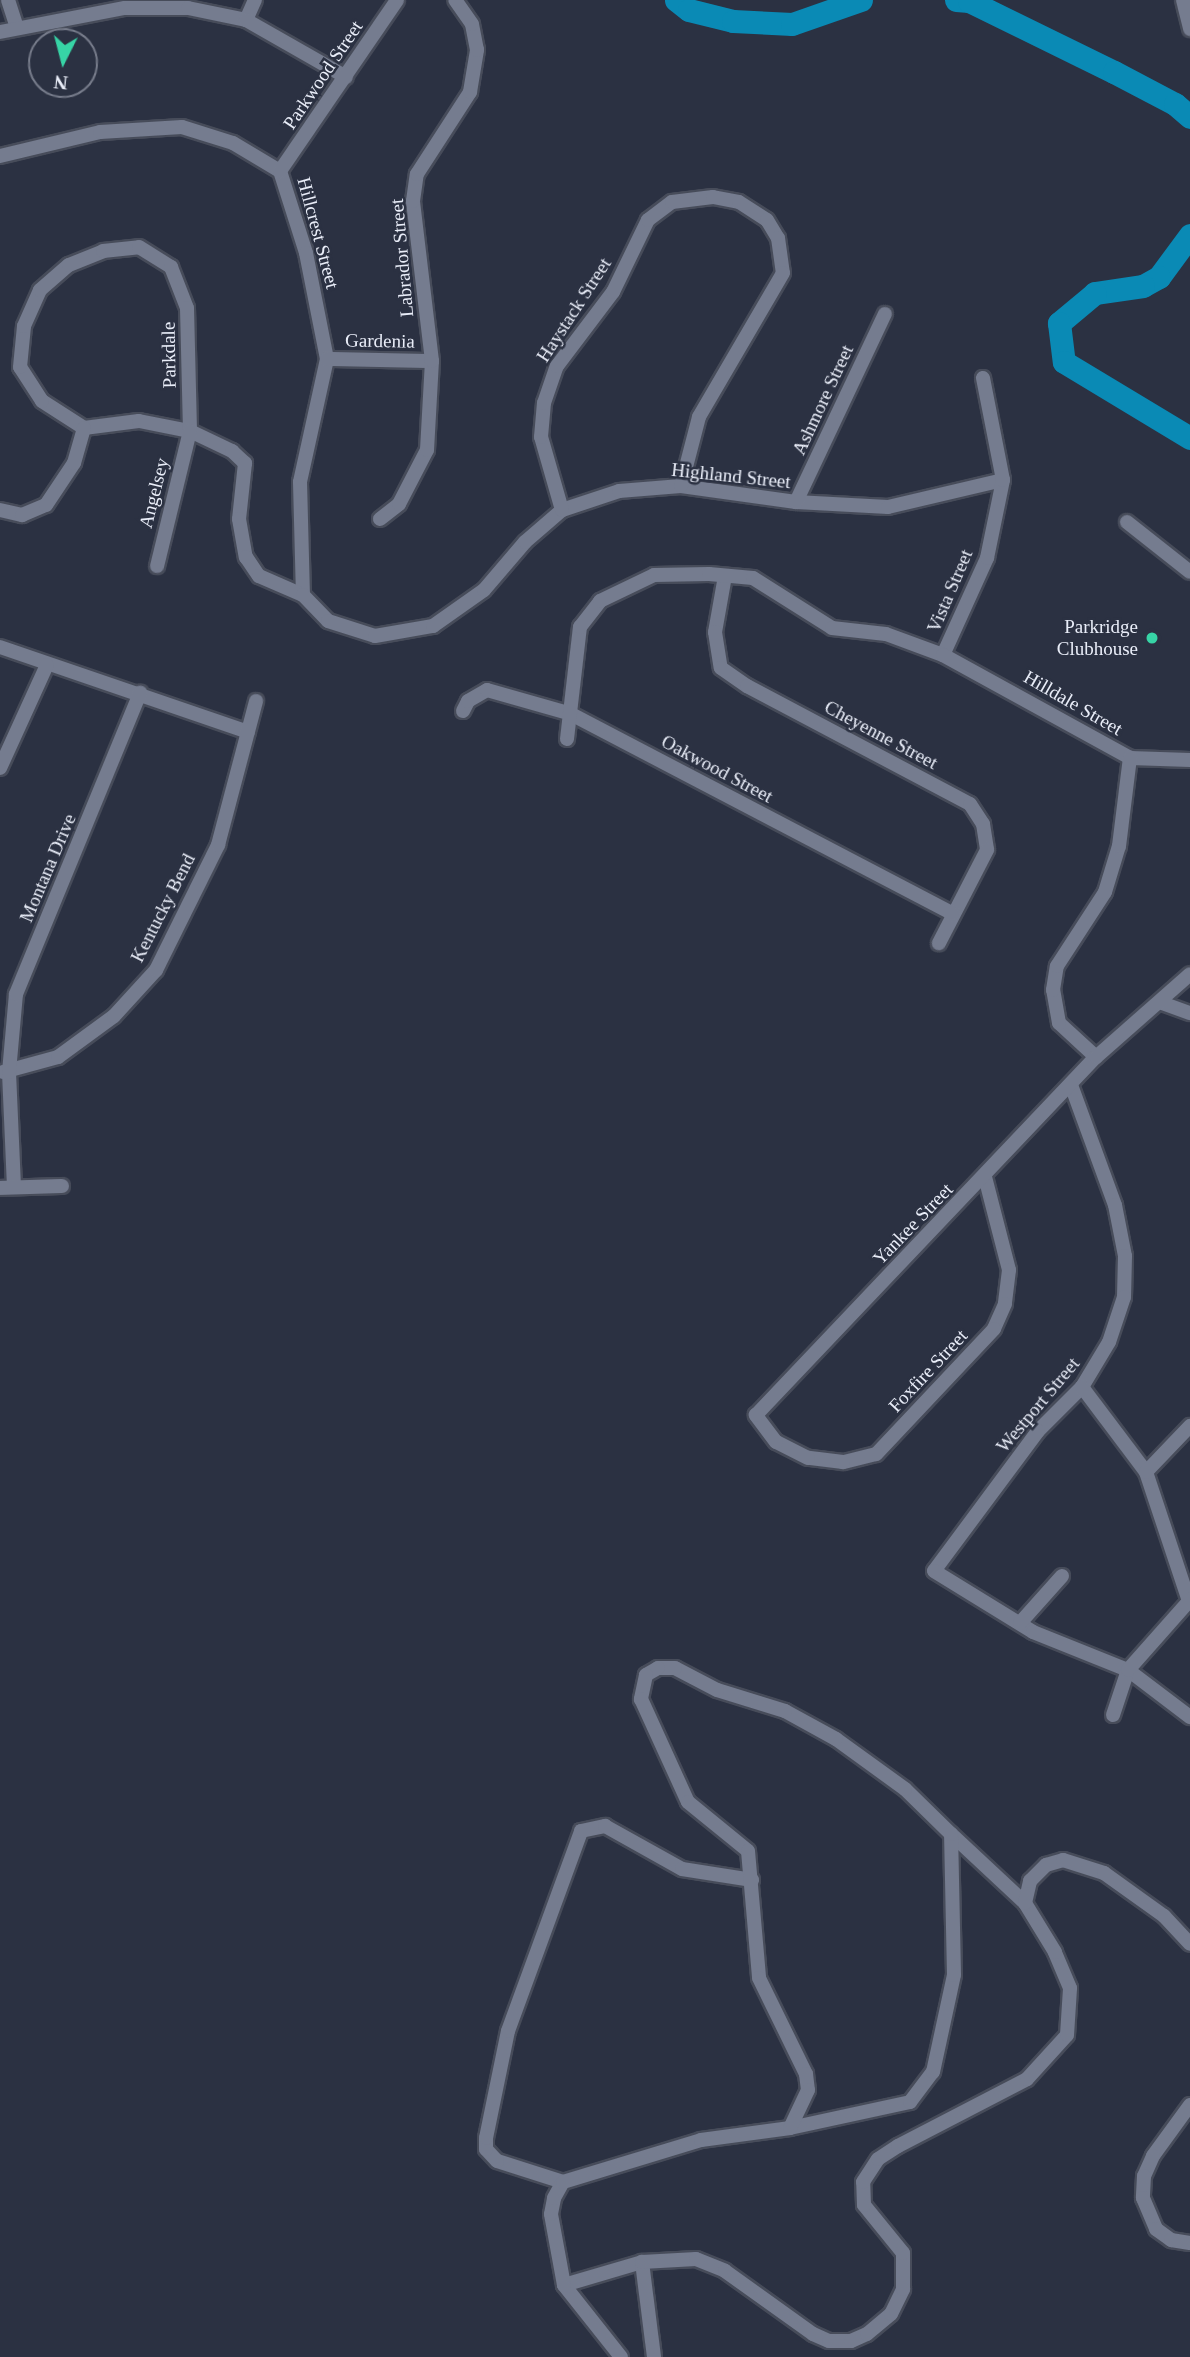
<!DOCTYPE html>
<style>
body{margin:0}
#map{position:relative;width:1190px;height:2357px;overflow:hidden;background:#2b3142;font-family:"Times New Roman",serif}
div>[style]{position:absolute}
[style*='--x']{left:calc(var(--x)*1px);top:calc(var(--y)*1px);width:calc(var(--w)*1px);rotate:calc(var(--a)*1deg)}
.river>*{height:23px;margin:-11.5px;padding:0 11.5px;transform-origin:11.5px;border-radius:11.5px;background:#0a8ab5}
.roads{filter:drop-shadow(2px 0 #474c5a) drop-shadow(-2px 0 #474c5a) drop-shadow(0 2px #474c5a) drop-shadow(0 -2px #474c5a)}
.minor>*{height:14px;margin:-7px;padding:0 7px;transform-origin:7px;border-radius:7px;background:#757c8f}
.dots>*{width:19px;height:19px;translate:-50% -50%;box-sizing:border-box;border:4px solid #2b3142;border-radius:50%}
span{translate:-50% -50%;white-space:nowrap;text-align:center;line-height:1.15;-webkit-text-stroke:5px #2b3142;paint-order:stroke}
.street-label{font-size:19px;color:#e9edf8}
.poi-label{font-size:19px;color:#e9edf8}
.right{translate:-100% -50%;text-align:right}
.north{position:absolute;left:28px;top:28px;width:70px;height:70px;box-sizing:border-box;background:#2b3142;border:2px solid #777c8b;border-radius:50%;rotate:186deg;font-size:19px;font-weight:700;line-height:28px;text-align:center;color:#e9edf8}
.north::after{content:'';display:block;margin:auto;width:24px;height:32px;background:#37d4a6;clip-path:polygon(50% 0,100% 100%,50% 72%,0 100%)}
</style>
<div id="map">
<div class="river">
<div style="--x:676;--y:0;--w:16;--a:38"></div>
<div style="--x:689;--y:10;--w:45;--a:14"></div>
<div style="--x:733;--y:21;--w:59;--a:2.9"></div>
<div style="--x:792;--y:24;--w:73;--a:-19.2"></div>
<div style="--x:956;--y:0;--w:13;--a:4"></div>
<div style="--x:969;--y:1;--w:161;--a:26.1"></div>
<div style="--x:1114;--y:72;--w:69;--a:27.7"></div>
<div style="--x:1175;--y:104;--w:20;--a:41"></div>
<div style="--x:1190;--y:235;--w:52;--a:126.4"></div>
<div style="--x:1159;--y:277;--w:18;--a:151"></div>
<div style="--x:1143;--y:286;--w:49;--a:171.7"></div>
<div style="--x:1095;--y:293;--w:47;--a:140.2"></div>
<div style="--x:1059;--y:323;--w:39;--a:83"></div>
<div style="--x:1064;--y:362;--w:147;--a:31.1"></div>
</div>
<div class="roads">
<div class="minor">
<div style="--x:8;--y:0;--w:29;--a:72"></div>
<div style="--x:1183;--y:0;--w:30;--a:76"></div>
<div style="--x:246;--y:20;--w:22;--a:-66"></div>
<div style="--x:0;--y:32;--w:127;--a:-10.9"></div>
<div style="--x:125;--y:8;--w:63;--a:0"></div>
<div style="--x:188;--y:8;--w:59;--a:11.7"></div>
<div style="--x:246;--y:20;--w:115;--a:29.7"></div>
<div style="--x:0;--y:156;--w:103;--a:-13.5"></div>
<div style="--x:100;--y:132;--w:82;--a:-3.5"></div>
<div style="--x:182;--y:127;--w:53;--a:17.4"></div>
<div style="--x:233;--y:143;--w:55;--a:30.8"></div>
<div style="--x:280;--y:171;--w:86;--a:72.4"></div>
<div style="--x:306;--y:253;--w:108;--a:78.8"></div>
<div style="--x:327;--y:359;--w:126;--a:102.4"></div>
<div style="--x:300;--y:482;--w:113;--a:88.5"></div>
<div style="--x:280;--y:171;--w:207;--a:-55.6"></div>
<div style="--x:327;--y:359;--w:105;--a:1.1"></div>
<div style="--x:84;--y:428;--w:55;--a:-7.3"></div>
<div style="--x:139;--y:421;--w:52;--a:11.1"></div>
<div style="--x:190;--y:431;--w:47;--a:25.5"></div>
<div style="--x:232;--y:451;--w:18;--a:43"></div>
<div style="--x:245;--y:463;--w:56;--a:96.1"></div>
<div style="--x:239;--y:519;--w:39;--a:80"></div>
<div style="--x:246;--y:557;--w:23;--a:56"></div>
<div style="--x:259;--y:576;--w:48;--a:23.4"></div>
<div style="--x:303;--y:595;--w:36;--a:46"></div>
<div style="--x:328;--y:621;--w:49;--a:17.7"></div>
<div style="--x:375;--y:636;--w:59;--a:-9.8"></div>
<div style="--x:433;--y:626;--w:62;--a:-35.2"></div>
<div style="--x:484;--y:590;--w:63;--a:-49.5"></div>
<div style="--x:525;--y:542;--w:49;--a:-40.9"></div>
<div style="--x:562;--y:510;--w:60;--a:-18.4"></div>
<div style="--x:619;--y:491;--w:62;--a:-4.6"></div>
<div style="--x:681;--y:486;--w:116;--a:7.9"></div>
<div style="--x:796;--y:502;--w:92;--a:3.1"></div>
<div style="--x:888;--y:507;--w:118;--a:-13.2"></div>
<div style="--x:84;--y:428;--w:50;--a:-147.3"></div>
<div style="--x:42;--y:401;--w:40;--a:-122.9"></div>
<div style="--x:20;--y:367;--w:41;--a:-84.4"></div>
<div style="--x:24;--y:326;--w:39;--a:-66"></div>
<div style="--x:40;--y:290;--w:38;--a:-41"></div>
<div style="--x:69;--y:265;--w:37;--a:-22"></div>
<div style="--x:103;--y:251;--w:36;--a:-6"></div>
<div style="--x:139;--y:247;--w:38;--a:32"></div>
<div style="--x:171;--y:267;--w:44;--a:68.7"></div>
<div style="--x:187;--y:308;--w:123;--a:88.6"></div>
<div style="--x:190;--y:431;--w:139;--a:103.7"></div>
<div style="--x:796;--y:502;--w:208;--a:-64.7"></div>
<div style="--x:0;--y:510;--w:23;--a:13"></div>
<div style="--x:22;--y:515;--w:26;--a:-23"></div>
<div style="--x:46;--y:505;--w:50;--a:-56.3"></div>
<div style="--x:74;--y:463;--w:36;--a:-74"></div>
<div style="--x:562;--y:510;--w:76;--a:-106"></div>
<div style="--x:541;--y:437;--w:34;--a:-85"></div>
<div style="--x:544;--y:403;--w:39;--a:-71"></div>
<div style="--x:557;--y:366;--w:93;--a:-52.9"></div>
<div style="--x:613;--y:292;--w:80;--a:-64.1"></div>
<div style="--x:648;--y:220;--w:30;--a:-37"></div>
<div style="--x:672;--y:202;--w:41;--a:-7"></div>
<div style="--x:713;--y:197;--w:26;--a:11"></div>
<div style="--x:739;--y:202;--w:33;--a:33"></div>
<div style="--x:767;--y:220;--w:21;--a:59"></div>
<div style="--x:778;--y:238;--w:35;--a:82"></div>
<div style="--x:783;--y:273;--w:167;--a:120.3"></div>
<div style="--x:699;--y:417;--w:71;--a:104.6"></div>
<div style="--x:380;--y:519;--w:24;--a:-38"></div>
<div style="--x:399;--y:504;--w:61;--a:-62.6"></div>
<div style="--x:427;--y:450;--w:89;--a:-86.8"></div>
<div style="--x:432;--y:361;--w:161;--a:-96.8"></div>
<div style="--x:413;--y:201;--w:27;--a:-82"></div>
<div style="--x:417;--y:174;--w:98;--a:-57.1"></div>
<div style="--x:470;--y:92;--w:43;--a:-80.5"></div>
<div style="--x:477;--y:50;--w:26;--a:-101"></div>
<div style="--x:472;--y:24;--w:29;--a:-125"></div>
<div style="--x:1127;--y:522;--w:80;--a:38.4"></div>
<div style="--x:725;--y:576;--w:57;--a:100.1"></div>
<div style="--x:715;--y:632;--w:36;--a:81"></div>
<div style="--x:721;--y:668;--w:32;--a:35"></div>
<div style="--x:747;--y:686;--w:252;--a:27.9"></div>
<div style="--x:970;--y:804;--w:24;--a:57"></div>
<div style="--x:983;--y:824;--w:26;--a:81"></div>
<div style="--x:987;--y:850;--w:105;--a:117.3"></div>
<div style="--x:0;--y:647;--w:262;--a:18.9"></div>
<div style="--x:943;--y:655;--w:107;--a:-65.6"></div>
<div style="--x:987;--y:558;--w:80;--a:-78.4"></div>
<div style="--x:1003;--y:480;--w:104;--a:-101.1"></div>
<div style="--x:463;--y:711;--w:11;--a:-63"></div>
<div style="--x:468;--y:701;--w:22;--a:-30"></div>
<div style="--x:487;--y:690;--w:87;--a:15.9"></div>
<div style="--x:571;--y:714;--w:430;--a:27.6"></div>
<div style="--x:567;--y:739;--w:113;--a:-83.4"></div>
<div style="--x:580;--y:627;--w:33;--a:-52"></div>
<div style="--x:600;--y:601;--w:60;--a:-25.7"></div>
<div style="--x:654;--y:575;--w:55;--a:-1"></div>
<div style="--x:709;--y:574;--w:44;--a:5.2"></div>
<div style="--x:753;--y:578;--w:93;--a:32.3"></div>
<div style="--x:832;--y:628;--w:54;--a:6.3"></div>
<div style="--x:886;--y:634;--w:61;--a:20.2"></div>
<div style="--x:943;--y:655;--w:213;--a:28.8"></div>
<div style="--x:1130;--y:758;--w:60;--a:1.9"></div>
<div style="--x:0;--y:768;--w:113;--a:-65.5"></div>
<div style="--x:1162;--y:1003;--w:30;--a:20"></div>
<div style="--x:1096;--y:1057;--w:50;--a:-137.4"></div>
<div style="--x:1059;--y:1023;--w:34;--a:-100"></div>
<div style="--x:1053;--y:990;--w:24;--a:-81"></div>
<div style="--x:1057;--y:966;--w:88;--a:-57"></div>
<div style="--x:1105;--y:892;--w:48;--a:-73.1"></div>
<div style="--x:1119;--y:846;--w:89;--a:-82.9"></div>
<div style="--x:3;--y:1072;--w:57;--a:-15.3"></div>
<div style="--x:58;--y:1057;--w:69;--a:-36.2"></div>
<div style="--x:114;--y:1016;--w:62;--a:-47.6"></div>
<div style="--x:156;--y:970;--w:140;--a:-63.6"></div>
<div style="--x:218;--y:845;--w:149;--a:-75.2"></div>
<div style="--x:1071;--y:1085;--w:128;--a:69.9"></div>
<div style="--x:1115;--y:1205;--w:52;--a:78.9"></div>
<div style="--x:1125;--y:1256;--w:41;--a:91.4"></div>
<div style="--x:1124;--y:1297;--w:47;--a:108.4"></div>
<div style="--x:1109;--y:1342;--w:52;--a:121"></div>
<div style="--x:1082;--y:1387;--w:62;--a:135"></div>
<div style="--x:1038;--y:1431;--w:174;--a:126.6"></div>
<div style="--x:934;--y:1571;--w:116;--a:31.6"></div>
<div style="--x:1033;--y:1632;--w:102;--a:21.8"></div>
<div style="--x:1128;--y:1670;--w:78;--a:37.2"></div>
<div style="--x:985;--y:1177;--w:96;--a:75.5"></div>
<div style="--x:1009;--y:1270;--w:34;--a:97"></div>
<div style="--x:1005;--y:1304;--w:27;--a:114"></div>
<div style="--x:994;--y:1329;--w:172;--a:133.3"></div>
<div style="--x:876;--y:1454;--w:34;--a:166"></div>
<div style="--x:843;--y:1462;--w:35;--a:-173"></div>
<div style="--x:808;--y:1458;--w:36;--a:-153"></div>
<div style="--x:776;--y:1442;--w:34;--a:-127"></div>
<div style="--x:756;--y:1415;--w:494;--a:-46.5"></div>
<div style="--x:1096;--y:1057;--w:125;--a:-41.4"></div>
<div style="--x:14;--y:1187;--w:115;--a:-92.5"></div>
<div style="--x:9;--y:1072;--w:78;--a:-84.9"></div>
<div style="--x:16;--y:994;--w:326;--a:-67.6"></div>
<div style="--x:0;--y:1188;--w:62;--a:-1.8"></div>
<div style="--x:1082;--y:1387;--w:106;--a:53"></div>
<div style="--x:1146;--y:1472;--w:136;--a:71.6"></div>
<div style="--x:1146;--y:1472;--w:64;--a:-46.3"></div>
<div style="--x:1020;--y:1623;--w:63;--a:-48.2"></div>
<div style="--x:1113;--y:1715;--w:47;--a:-71.6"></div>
<div style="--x:1128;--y:1670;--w:94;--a:-48.5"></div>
<div style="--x:951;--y:1834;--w:101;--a:43"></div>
<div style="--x:1190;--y:2105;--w:63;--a:126"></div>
<div style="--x:1153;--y:2156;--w:22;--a:114"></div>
<div style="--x:1144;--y:2176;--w:22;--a:93"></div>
<div style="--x:1143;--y:2198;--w:34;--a:67"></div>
<div style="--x:1156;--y:2229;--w:19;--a:36"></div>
<div style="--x:1171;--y:2240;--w:19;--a:9"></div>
<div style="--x:563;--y:2182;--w:69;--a:-162.3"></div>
<div style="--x:497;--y:2161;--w:16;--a:-133"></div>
<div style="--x:486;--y:2149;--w:11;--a:-90"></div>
<div style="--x:486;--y:2138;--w:109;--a:-78.4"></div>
<div style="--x:508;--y:2031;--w:213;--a:-69.9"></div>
<div style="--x:581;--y:1831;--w:25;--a:-12"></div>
<div style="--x:605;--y:1826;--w:88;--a:29.2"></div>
<div style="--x:682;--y:1869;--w:71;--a:8.9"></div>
<div style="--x:564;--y:2285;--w:81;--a:-16.4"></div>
<div style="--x:621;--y:2357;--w:92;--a:-128.4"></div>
<div style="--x:564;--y:2285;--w:72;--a:-100.4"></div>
<div style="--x:551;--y:2214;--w:16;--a:-79"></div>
<div style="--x:554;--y:2198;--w:18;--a:-61"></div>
<div style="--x:563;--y:2182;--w:144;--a:-16.9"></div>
<div style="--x:701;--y:2140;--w:90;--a:-7.7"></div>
<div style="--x:790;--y:2128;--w:123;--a:-12.2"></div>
<div style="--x:910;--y:2102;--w:38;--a:-53"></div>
<div style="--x:933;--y:2072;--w:99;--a:-77.8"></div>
<div style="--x:954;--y:1975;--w:141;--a:-91.2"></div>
<div style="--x:951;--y:1834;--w:64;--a:-135.6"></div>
<div style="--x:905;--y:1789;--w:85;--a:-144.1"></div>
<div style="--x:836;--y:1739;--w:58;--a:-151.2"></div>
<div style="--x:785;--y:1711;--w:71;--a:-162.8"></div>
<div style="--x:717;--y:1690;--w:47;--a:-152.4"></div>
<div style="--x:675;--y:1668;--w:17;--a:180"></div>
<div style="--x:658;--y:1668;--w:14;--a:150"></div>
<div style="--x:646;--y:1675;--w:25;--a:102"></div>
<div style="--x:641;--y:1699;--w:113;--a:65.5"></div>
<div style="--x:688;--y:1802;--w:77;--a:39.2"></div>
<div style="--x:748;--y:1851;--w:127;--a:85"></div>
<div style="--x:759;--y:1978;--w:107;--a:63.9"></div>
<div style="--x:806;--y:2074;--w:16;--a:83"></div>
<div style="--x:808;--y:2090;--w:42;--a:115.3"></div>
<div style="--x:654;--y:2357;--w:96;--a:-97.2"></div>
<div style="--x:642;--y:2262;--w:54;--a:-3.2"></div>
<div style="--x:696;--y:2259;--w:31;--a:22"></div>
<div style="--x:725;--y:2271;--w:108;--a:35.6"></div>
<div style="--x:813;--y:2334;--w:17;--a:24"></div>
<div style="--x:829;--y:2341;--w:22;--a:0"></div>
<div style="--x:851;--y:2341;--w:17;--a:-24"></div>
<div style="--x:867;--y:2334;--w:31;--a:-40"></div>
<div style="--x:891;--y:2314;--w:28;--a:-64"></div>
<div style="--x:903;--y:2289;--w:36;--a:-90"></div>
<div style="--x:903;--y:2253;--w:62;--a:-129.1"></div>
<div style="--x:864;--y:2205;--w:23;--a:-92"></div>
<div style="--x:863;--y:2182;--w:27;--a:-57"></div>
<div style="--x:878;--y:2159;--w:24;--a:-33"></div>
<div style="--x:898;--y:2146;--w:145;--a:-27.4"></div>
<div style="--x:1027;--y:2079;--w:59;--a:-47.7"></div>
<div style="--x:1067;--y:2035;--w:47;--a:-86.3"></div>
<div style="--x:1070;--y:1988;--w:39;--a:-113"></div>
<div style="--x:1055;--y:1952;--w:57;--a:-121.5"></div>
<div style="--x:1025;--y:1903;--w:23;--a:-77"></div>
<div style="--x:1030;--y:1881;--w:23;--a:-45"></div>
<div style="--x:1046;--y:1865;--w:18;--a:-16"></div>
<div style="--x:1063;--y:1860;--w:43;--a:17.6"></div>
<div style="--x:1104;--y:1873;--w:74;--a:35.6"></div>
<div style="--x:1164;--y:1916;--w:38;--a:47"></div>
</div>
</div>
<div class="dots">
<div style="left:1152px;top:638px;background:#37d4a6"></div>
</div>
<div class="street-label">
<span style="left:323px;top:75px;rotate:-56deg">Parkwood Street</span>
<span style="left:318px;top:233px;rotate:75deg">Hillcrest Street</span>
<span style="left:402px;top:258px;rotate:-95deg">Labrador Street</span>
<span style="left:574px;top:310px;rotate:-57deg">Haystack Street</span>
<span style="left:380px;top:341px;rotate:1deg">Gardenia</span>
<span style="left:169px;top:355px;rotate:-91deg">Parkdale</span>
<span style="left:823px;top:400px;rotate:-65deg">Ashmore Street</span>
<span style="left:731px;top:476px;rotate:6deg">Highland Street</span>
<span style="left:154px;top:493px;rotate:-76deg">Angelsey</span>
<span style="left:950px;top:591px;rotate:-67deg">Vista Street</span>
<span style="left:1073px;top:703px;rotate:30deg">Hilldale Street</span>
<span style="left:881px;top:735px;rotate:28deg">Cheyenne Street</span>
<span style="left:717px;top:769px;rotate:28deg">Oakwood Street</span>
<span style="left:48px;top:868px;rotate:-67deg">Montana Drive</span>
<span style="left:163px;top:908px;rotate:-63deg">Kentucky Bend</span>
<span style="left:913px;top:1224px;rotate:-46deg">Yankee Street</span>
<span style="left:928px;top:1371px;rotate:-47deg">Foxfire Street</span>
<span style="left:1038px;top:1405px;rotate:-50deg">Westport Street</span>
</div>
<div class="poi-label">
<span class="right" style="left:1138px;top:638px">Parkridge<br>Clubhouse</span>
</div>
<div class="north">N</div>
</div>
